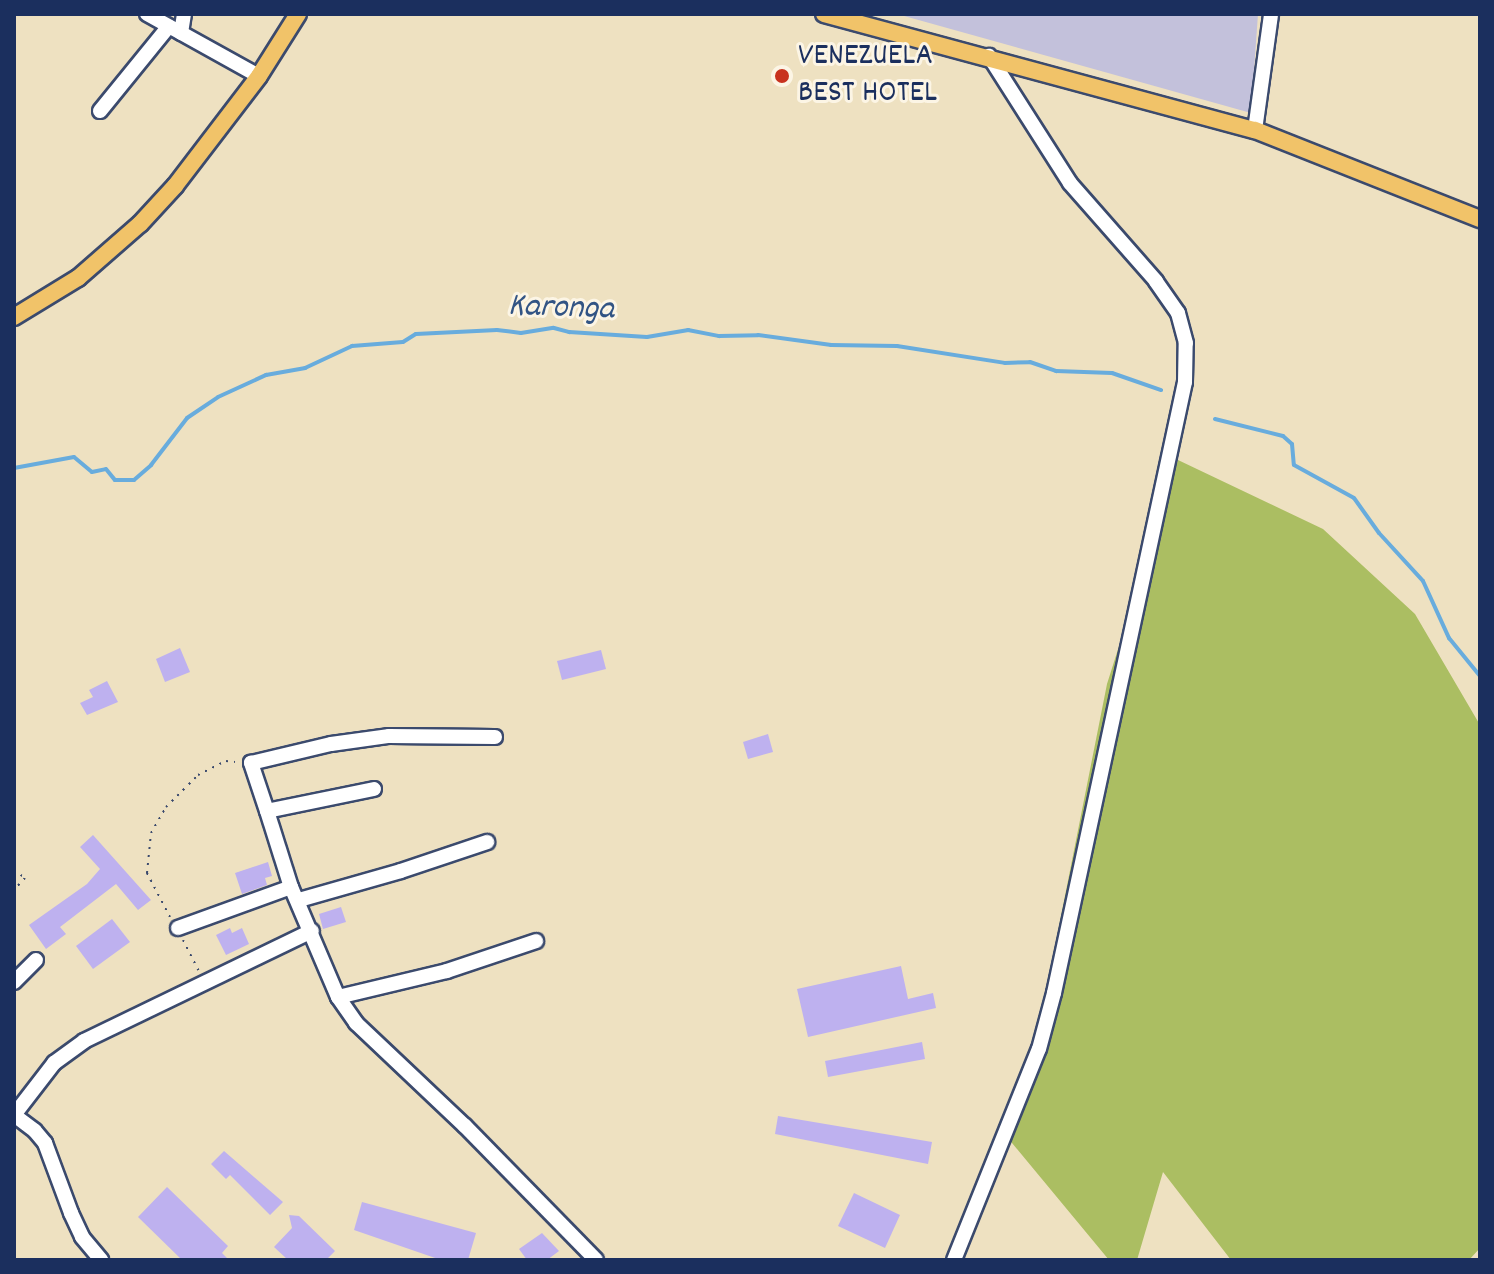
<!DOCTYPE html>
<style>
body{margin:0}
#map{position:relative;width:1494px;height:1274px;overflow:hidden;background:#eee1c1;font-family:Dekko,sans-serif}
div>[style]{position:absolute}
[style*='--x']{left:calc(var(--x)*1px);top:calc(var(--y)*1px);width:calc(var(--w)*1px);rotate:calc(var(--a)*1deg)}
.industrial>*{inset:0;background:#c3c1db}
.green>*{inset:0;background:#abbe62}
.stream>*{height:4px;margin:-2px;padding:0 2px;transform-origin:2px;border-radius:2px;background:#68acdd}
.building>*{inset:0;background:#beb1ef}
.path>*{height:2px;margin-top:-1px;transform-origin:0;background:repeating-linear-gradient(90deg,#3b4a6d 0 2px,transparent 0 8px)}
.roads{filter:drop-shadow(2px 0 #3b4a6d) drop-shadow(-2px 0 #3b4a6d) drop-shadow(0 2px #3b4a6d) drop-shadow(0 -2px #3b4a6d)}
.minor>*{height:14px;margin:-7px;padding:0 7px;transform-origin:7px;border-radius:7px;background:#fff}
.major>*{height:16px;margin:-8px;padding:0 8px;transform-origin:8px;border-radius:8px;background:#f1c369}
.dots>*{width:22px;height:22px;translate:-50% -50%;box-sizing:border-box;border:4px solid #fcf5e5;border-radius:50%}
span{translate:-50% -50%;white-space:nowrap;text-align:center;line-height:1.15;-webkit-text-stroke:6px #fcf5e5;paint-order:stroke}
.poi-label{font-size:32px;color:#1b2f5e}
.left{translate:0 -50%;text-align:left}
.water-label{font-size:34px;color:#325484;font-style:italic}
.frame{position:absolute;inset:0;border:16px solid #1b2f5e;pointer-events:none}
</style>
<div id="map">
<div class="industrial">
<div style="clip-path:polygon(897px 14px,1258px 14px,1251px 113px)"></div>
</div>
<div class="green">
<div style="clip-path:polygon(1178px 460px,1323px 529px,1415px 614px,1480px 725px,1480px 1248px,1469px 1260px,1231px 1260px,1163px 1172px,1137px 1260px,1109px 1260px,998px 1126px,1036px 1042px,1107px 684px)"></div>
</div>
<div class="stream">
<div style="--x:1215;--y:419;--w:70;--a:14"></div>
<div style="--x:1283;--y:436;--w:12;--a:42"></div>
<div style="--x:1292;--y:444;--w:21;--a:85"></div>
<div style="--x:1294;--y:465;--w:68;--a:28.8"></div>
<div style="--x:1354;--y:498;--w:43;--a:54.5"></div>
<div style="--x:1379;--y:533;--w:65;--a:47.5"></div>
<div style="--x:1423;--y:581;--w:63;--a:65.5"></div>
<div style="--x:1449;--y:638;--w:49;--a:50.8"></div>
<div style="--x:14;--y:468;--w:61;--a:-10.4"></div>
<div style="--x:74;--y:457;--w:23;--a:40"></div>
<div style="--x:92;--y:472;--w:14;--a:-12"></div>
<div style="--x:106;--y:469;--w:14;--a:51"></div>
<div style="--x:115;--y:480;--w:19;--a:0"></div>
<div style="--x:134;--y:480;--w:23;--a:-41"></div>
<div style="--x:151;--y:465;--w:59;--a:-52.5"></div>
<div style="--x:187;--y:418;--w:37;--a:-34"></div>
<div style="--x:218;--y:397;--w:53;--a:-24.6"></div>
<div style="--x:266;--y:375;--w:40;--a:-10"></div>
<div style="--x:305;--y:368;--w:52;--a:-25.1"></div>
<div style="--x:352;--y:346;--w:51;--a:-4.5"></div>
<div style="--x:403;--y:342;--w:15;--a:-32"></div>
<div style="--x:416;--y:334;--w:81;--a:-2.8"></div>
<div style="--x:497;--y:330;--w:24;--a:7"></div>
<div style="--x:521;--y:333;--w:33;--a:-9"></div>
<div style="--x:554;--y:328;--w:16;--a:15"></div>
<div style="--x:569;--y:332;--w:78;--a:3.7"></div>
<div style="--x:647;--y:337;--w:42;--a:-9.7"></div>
<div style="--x:688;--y:330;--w:32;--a:11"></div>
<div style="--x:719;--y:336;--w:39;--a:-1"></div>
<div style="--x:758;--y:335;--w:74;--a:7.8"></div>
<div style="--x:831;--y:345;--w:66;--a:0.9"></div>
<div style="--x:897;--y:346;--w:109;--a:8.9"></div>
<div style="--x:1005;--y:363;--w:25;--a:-2"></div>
<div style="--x:1030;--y:362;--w:28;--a:19"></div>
<div style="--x:1056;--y:371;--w:56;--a:2"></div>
<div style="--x:1112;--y:373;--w:52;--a:19.1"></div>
</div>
<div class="building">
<div style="clip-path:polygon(180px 648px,190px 672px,165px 682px,156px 659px)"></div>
<div style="clip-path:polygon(601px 650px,606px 669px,562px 680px,557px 661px)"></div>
<div style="clip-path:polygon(107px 681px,118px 702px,87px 715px,80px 703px,93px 697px,89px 690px)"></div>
<div style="clip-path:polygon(768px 734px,773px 752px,748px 759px,743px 742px)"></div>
<div style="clip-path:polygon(93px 835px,151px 900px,138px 910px,116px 884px,60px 927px,66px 934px,46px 949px,29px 925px,87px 884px,100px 869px,80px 847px)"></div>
<div style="clip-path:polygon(268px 862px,272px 876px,265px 878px,267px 885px,242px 894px,235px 873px)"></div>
<div style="clip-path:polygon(341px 907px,346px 922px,323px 929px,319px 914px)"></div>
<div style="clip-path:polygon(112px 919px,130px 942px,93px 969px,76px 946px)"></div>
<div style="clip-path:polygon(230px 928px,232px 933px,242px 928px,249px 944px,226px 955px,216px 935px)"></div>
<div style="clip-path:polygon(901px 966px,908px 999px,933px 993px,936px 1008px,808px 1037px,797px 989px)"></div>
<div style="clip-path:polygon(922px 1042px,925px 1059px,828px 1077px,825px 1061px)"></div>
<div style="clip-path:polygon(778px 1116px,932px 1142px,928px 1164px,775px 1134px)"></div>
<div style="clip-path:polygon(224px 1151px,283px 1202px,270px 1215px,230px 1175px,226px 1179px,211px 1164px)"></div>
<div style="clip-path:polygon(167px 1187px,228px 1246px,222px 1253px,229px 1260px,182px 1260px,138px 1217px)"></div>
<div style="clip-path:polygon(854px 1193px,900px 1215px,885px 1248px,838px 1226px)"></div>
<div style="clip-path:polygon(362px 1202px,476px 1233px,468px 1260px,441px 1260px,354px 1230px)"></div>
<div style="clip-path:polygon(289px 1215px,299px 1216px,335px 1251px,326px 1260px,288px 1260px,274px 1247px,292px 1228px)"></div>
<div style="clip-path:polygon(542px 1233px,559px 1251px,547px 1260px,527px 1260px,519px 1249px)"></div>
</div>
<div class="path">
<div style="--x:14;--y:870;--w:14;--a:36"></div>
<div style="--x:25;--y:878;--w:16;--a:133"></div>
<div style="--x:170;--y:917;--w:50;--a:-117.6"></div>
<div style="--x:147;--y:873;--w:40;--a:-84.3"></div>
<div style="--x:151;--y:833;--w:30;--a:-60"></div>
<div style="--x:166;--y:807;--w:45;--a:-45"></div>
<div style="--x:198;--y:775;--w:31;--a:-27"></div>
<div style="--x:226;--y:761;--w:9;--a:6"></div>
<div style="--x:183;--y:940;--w:34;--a:63"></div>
</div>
<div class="roads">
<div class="minor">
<div style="--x:147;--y:14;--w:128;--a:29"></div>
<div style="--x:181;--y:33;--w:19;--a:-81"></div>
<div style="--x:100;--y:111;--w:109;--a:-50.9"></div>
<div style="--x:1255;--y:130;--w:117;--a:-82.1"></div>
<div style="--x:374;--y:789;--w:109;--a:168.4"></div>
<div style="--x:267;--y:811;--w:51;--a:-108.4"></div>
<div style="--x:251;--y:763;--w:82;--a:-13.4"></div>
<div style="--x:331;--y:744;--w:59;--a:-7.9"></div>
<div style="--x:389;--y:736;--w:106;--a:0.5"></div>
<div style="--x:267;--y:811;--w:80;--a:72.5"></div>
<div style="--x:291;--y:887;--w:120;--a:66.9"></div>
<div style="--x:338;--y:997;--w:32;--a:55"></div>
<div style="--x:356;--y:1023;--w:150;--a:43.4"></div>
<div style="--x:465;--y:1126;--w:187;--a:45.6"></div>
<div style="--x:299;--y:900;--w:106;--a:-15.9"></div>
<div style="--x:401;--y:871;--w:91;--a:-18.6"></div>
<div style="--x:178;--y:928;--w:120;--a:-19.9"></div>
<div style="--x:14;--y:982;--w:31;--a:-45"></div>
<div style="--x:338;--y:997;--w:112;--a:-13.4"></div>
<div style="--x:447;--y:971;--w:94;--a:-18.6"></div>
<div style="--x:14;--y:1115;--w:66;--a:-52.4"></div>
<div style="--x:54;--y:1063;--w:37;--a:-36"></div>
<div style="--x:84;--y:1041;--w:253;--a:-25.8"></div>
<div style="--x:14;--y:1115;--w:26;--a:37"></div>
<div style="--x:35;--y:1131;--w:16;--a:50"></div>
<div style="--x:45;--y:1143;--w:75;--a:69.6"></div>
<div style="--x:71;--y:1213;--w:26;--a:65"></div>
<div style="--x:82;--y:1237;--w:30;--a:50"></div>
<div style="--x:954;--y:1260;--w:227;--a:-68.1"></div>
<div style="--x:1039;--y:1049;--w:58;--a:-75"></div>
<div style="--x:1054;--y:993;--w:625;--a:-77.9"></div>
<div style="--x:1185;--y:382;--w:39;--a:-89"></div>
<div style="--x:1186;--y:343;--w:31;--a:-105"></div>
<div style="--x:1178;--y:313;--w:39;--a:-125"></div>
<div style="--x:1156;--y:281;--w:130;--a:-131.3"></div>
<div style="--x:1070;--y:183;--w:151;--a:-122.5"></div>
</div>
<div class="major">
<div style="--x:824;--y:14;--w:446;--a:15.1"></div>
<div style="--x:1255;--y:130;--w:242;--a:21.6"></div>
<div style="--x:14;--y:317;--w:75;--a:-31.4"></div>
<div style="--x:78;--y:278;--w:82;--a:-41.1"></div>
<div style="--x:140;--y:224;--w:52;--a:-47.4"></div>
<div style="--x:175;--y:186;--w:138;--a:-52.6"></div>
<div style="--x:259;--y:76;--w:73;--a:-57.8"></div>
</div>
</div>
<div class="dots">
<div style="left:782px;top:76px;background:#c8321e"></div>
</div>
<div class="poi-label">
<span class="left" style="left:798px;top:76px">VENEZUELA<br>BEST HOTEL</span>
</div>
<div class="water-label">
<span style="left:561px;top:309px;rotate:2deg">Karonga</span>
</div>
<div class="frame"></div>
</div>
